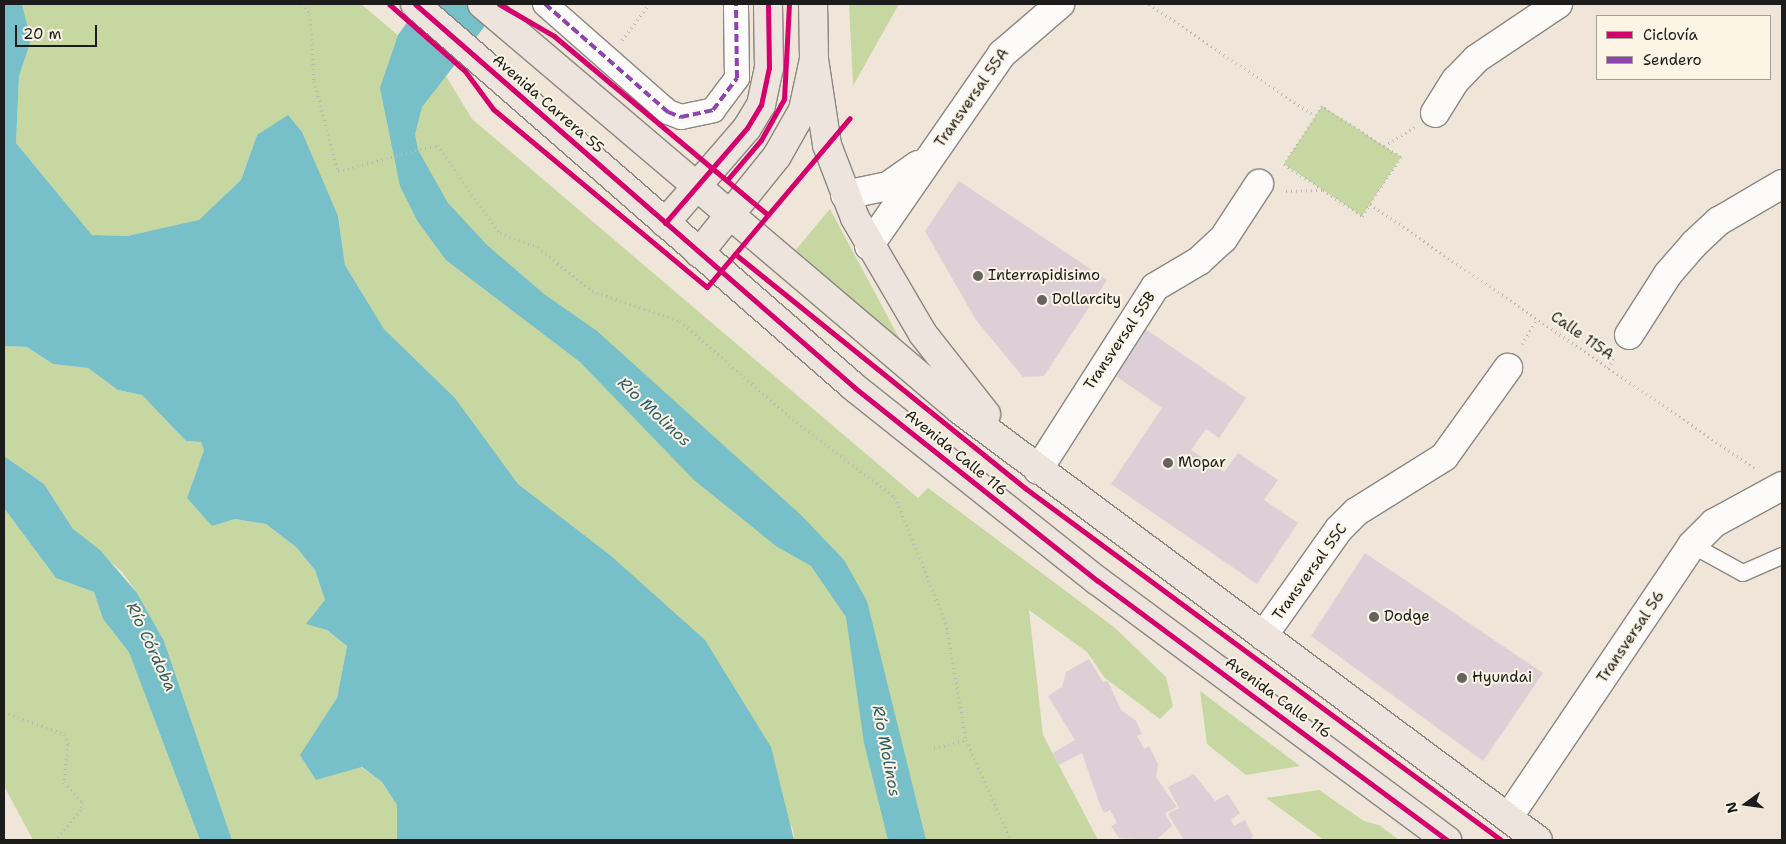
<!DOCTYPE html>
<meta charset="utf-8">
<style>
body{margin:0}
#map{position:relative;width:1786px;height:844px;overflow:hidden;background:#efe6d9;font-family:"Shantell Sans",sans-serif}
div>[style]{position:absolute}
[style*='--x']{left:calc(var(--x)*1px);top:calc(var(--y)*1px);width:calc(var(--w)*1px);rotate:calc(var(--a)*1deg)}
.green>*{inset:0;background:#c6d7a1}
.water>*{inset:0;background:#77bfc9}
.building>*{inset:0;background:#dccfd5}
.path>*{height:3px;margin-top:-1.5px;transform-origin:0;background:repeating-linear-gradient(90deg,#b9b8b6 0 1px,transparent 0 5px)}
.roads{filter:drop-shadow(1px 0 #8c8781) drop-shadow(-1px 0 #8c8781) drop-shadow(0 1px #8c8781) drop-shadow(0 -1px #8c8781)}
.service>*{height:16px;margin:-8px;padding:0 8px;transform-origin:8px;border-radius:8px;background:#fdfbf9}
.pedestrian>*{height:24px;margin:-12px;padding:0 12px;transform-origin:12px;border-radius:12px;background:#fdfbf9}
.minor>*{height:28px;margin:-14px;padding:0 14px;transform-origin:14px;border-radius:14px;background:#fdfbf9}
.primary>*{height:28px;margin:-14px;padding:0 14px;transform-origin:14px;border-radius:14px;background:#ede5dd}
.quiet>*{height:4px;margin-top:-2px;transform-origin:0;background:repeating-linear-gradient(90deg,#8e44ad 0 8px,transparent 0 12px)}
.cycleway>*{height:5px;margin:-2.5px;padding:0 2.5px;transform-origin:2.5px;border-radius:2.5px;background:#d6006c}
.dots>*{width:14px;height:14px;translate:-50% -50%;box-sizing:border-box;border:2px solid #fcf5e5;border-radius:50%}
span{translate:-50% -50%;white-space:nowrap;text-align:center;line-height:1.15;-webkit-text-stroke:4px #fcf5e5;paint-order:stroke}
.street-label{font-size:15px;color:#1c1c1c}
.poi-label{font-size:15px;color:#1c1c1c}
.left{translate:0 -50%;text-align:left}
.water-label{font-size:16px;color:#2e5e67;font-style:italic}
.frame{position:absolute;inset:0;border:5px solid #1c1c1c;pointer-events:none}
.legend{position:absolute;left:1596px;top:15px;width:175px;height:65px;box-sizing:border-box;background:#fcf5e5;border:1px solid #a29e95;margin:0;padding:6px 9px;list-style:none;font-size:15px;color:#1c1c1c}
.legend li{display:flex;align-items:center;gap:10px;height:25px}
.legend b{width:25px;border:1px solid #a29e95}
.north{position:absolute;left:1721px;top:779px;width:50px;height:50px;-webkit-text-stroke:4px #fcf5e5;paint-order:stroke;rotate:256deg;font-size:14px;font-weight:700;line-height:20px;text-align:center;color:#1c1c1c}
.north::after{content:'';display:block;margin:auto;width:18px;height:22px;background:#1c1c1c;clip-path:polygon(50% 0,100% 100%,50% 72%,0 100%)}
.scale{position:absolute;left:15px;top:25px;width:82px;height:22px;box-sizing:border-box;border:2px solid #1c1c1c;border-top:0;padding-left:6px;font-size:15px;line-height:18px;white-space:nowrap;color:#1c1c1c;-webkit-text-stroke:4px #fcf5e5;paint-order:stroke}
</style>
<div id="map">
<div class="green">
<div style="clip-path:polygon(22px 4px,361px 4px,446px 76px,472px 119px,918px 498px,928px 488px,1114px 627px,1166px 677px,1173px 706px,1160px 719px,1105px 678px,1087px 652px,1029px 610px,1043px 735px,1098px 840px,794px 840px,793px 829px,610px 555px,518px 484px,455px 398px,384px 329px,345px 265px,338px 216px,257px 135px,241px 180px,199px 221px,127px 236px,92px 235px,16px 143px,19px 76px,31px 40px)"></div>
<div style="clip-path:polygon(849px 4px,899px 4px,853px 86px,853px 85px)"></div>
<div style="clip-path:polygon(1322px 106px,1401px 157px,1362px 216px,1284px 164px)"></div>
<div style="clip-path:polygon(830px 209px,904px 347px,794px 252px)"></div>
<div style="clip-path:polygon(4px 346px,27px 347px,53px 364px,88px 368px,118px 390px,142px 395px,186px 441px,201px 442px,204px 450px,187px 498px,212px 526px,235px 519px,266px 524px,296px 547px,315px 570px,325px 600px,327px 630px,347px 646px,337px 698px,326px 718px,316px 780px,361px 767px,382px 782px,397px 805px,397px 840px,232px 840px,164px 641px,137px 593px,122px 572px,73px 529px,44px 484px,4px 456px)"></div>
<div style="clip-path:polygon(4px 508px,56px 578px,94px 592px,103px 619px,129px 651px,200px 840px,33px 840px,4px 786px)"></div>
<div style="clip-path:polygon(1200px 691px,1300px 766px,1246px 775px,1207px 744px)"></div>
<div style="clip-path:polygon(1319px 790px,1364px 821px,1379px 825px,1399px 840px,1324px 840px,1266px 798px)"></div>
</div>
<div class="water">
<div style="clip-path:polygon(4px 4px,22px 4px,31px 40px,19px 76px,16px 143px,92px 235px,127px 236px,199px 220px,241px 180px,257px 135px,288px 115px,302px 132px,338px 216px,345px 265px,384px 329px,455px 398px,518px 484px,610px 555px,705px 640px,771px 747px,794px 840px,397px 840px,397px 805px,382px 782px,362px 767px,316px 780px,300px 755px,337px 698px,347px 646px,327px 630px,306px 624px,325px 600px,315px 570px,296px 547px,266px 524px,235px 519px,212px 526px,187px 498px,204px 450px,201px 442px,186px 441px,142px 395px,118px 390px,88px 368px,53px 364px,27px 347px,4px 346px)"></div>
<div style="clip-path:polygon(420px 4px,502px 4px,422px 107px,415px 134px,418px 150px,448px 203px,487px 245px,544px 294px,597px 331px,801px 515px,844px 560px,867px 601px,926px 840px,888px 840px,864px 743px,846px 617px,811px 566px,776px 546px,694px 480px,580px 362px,446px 260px,418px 222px,400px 186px,380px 88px,398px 35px)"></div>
<div style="clip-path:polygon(4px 456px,44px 484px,73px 529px,100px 550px,137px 593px,164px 641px,232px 840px,200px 840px,129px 652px,103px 619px,94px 592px,56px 578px,4px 508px)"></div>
</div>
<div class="building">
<div style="clip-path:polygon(959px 181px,1107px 280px,1044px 376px,1023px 377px,976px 320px,925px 231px)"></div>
<div style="clip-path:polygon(1144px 328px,1246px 398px,1219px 438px,1206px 429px,1191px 450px,1224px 472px,1238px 453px,1278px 480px,1264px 500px,1298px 523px,1257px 584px,1111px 484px,1162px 408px,1113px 374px)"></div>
<div style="clip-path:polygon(1365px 553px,1543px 673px,1483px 761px,1311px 636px)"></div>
<div style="clip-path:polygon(1089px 659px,1103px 682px,1108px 681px,1121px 710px,1136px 721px,1142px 734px,1137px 736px,1144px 749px,1149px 746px,1158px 764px,1156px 777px,1177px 807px,1165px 813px,1172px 826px,1156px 840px,1119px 838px,1111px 826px,1117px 823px,1110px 810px,1104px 813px,1100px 805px,1082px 753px,1059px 765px,1053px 753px,1075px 740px,1048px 696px,1062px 687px,1066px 672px)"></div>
<div style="clip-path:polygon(1194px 774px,1215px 801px,1228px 794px,1240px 813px,1231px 820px,1234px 826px,1245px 820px,1253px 836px,1250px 840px,1184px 840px,1168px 814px,1179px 808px,1168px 787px)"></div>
</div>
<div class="path">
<div style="--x:301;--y:4;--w:13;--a:48"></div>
<div style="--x:310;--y:14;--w:67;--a:86.6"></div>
<div style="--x:314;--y:81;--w:93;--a:75.1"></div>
<div style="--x:338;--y:171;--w:102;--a:-14.7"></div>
<div style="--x:437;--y:145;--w:108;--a:54.4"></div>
<div style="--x:500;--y:233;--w:40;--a:20.2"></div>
<div style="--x:538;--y:247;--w:70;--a:39.2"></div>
<div style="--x:592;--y:291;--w:93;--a:18.8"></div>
<div style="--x:680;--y:321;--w:145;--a:41.1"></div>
<div style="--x:789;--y:416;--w:133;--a:37.4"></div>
<div style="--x:895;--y:497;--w:136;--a:68"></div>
<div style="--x:946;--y:623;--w:119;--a:80.3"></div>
<div style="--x:966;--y:740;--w:110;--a:65.8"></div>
<div style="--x:1149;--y:4;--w:200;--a:34"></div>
<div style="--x:622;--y:40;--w:45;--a:-53.1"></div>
<div style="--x:1384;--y:146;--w:36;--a:-32"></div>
<div style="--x:1286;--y:191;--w:37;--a:-2"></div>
<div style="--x:1323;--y:190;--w:47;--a:33.7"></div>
<div style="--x:1362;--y:216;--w:71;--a:-56.5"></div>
<div style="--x:1401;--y:157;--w:94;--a:-147.2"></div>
<div style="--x:1322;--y:106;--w:69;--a:123.2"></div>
<div style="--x:1284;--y:164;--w:47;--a:33.7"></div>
<div style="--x:1370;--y:204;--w:468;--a:34.5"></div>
<div style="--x:1522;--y:344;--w:29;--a:-59"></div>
<div style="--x:1608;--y:368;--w:13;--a:-58"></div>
<div style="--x:4;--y:712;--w:64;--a:20.1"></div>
<div style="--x:64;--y:734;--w:11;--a:68"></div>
<div style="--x:68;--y:744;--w:38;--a:96"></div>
<div style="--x:64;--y:782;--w:27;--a:48"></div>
<div style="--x:82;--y:802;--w:8;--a:97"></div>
<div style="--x:81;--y:810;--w:39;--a:130"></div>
<div style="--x:934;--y:748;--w:33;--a:-14"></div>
</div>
<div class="roads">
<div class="service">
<div style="--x:1692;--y:545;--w:58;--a:28.8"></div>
<div style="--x:1743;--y:573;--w:43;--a:-23.6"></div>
</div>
<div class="pedestrian">
<div style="--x:545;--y:4;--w:164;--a:41.3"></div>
<div style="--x:668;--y:112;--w:14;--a:21"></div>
<div style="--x:681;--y:117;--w:33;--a:-12"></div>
<div style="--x:713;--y:110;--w:40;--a:-53"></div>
<div style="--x:737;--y:78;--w:74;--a:-90.8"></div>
</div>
<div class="minor">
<div style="--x:1435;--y:113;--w:39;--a:-58"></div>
<div style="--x:1456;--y:80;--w:29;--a:-46"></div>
<div style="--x:1476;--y:59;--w:99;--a:-33.9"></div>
<div style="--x:845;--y:195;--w:44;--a:-11.8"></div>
<div style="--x:888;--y:186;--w:37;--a:-35"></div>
<div style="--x:869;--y:246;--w:234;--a:-55.3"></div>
<div style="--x:1002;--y:54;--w:77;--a:-40.8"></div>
<div style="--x:1629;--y:335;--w:72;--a:-57.4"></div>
<div style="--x:1668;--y:274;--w:40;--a:-49"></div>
<div style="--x:1694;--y:244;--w:34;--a:-43"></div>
<div style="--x:1719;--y:221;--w:73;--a:-30.4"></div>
<div style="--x:1038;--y:470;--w:217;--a:-57.4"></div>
<div style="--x:1155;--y:287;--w:51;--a:-30.6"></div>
<div style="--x:1199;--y:261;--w:33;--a:-43"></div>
<div style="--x:1223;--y:239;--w:66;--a:-56.8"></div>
<div style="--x:1263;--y:636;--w:131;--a:-54.6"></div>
<div style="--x:1339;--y:529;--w:24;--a:-45"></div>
<div style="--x:1356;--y:512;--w:104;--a:-32"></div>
<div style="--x:1444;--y:457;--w:110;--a:-54.3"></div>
<div style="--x:1508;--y:818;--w:329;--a:-56"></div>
<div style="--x:1692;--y:545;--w:31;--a:-45"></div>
<div style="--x:1714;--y:523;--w:77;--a:-28.6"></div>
</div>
<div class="primary">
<div style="--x:415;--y:4;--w:584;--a:41.11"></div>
<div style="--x:855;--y:388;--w:310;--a:38.5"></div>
<div style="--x:1098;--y:581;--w:435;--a:36.6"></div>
<div style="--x:482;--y:4;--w:627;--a:40.34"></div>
<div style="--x:960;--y:410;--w:720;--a:36.65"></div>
<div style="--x:814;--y:59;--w:87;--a:81.4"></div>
<div style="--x:827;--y:145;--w:78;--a:69"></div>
<div style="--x:855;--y:218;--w:134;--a:59.6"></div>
<div style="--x:923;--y:334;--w:102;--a:51.8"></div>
<div style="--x:665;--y:223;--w:125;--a:-49.2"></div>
<div style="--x:747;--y:128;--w:27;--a:-59"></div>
<div style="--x:761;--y:105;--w:38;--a:-78"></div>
<div style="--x:769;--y:68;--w:64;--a:-90.9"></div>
<div style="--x:699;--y:253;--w:124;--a:-51.2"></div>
<div style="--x:777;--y:156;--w:53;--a:-60.5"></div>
<div style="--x:803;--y:110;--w:52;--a:-77.8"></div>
<div style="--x:814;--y:59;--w:55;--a:-91"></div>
</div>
</div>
<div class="quiet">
<div style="--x:545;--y:4;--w:164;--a:41.3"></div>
<div style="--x:668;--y:112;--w:14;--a:21"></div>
<div style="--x:681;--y:117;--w:33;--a:-12"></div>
<div style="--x:713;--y:110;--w:40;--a:-53"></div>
<div style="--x:737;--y:78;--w:74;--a:-90.8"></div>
</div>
<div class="cycleway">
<div style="--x:389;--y:4;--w:101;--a:41.4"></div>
<div style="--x:465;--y:71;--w:47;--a:53.6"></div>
<div style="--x:493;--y:109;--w:278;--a:39.8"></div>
<div style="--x:707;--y:287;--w:221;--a:-49.8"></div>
<div style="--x:415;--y:4;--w:584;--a:41.11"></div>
<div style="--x:855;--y:388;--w:310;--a:38.5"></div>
<div style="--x:1098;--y:581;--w:435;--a:36.6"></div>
<div style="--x:499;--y:4;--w:64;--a:30.2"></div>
<div style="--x:554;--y:36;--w:279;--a:39.9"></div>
<div style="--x:727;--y:180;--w:52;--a:-49.6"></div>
<div style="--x:761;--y:140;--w:47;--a:-60.7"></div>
<div style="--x:784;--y:99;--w:95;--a:-87"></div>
<div style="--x:665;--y:223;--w:125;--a:-49.2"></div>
<div style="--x:747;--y:128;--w:27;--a:-59"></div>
<div style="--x:761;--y:105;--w:38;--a:-78"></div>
<div style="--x:769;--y:68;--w:64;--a:-90.9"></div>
<div style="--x:735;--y:254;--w:373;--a:38.9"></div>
<div style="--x:1025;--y:488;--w:592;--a:36.48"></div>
</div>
<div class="dots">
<div style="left:978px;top:276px;background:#66635e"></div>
<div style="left:1042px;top:300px;background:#66635e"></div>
<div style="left:1168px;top:463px;background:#66635e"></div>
<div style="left:1374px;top:617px;background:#66635e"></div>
<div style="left:1462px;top:678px;background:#66635e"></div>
</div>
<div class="street-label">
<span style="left:972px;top:98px;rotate:-55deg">Transversal 55A</span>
<span style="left:548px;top:104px;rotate:41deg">Avenida Carrera 55</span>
<span style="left:1582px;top:336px;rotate:35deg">Calle 115A</span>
<span style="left:1120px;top:341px;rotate:-56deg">Transversal 55B</span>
<span style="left:956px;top:453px;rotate:39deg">Avenida Calle 116</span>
<span style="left:1310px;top:572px;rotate:-54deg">Transversal 55C</span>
<span style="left:1631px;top:637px;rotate:-56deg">Transversal 56</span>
<span style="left:1278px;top:698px;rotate:36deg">Avenida Calle 116</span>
</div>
<div class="poi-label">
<span class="left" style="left:988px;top:276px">Interrapidisimo</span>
<span class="left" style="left:1052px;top:300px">Dollarcity</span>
<span class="left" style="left:1178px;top:463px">Mopar</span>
<span class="left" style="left:1384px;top:617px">Dodge</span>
<span class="left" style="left:1472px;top:678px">Hyundai</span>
</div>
<div class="water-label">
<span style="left:654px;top:412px;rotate:43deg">Río Molinos</span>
<span style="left:151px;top:647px;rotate:65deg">Río Córdoba</span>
<span style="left:886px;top:751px;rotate:79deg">Río Molinos</span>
</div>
<div class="frame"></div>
<ul class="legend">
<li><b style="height:6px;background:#d6006c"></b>Ciclovía</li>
<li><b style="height:6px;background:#8e44ad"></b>Sendero</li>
</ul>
<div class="north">N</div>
<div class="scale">20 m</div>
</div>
